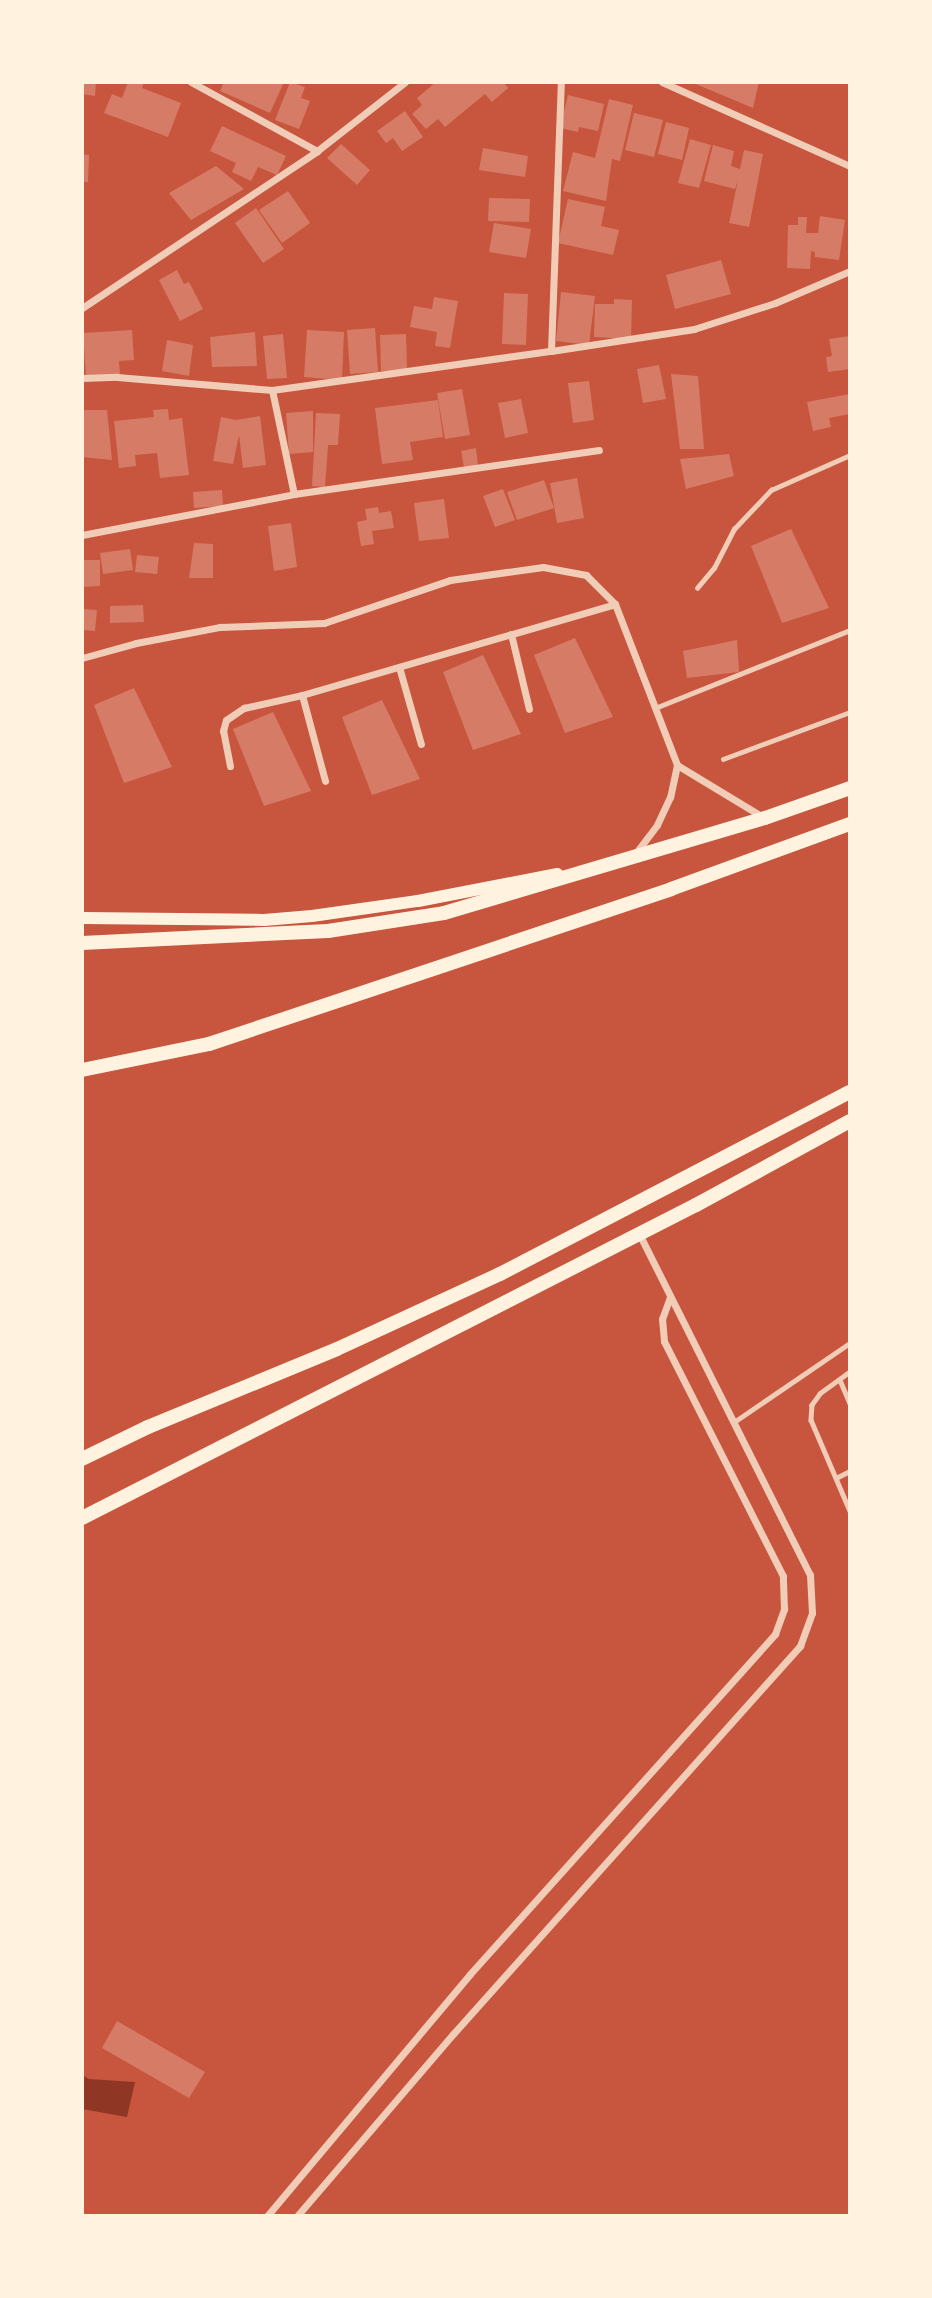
<!DOCTYPE html>
<style>
body{margin:0}
#map{position:relative;width:932px;height:2298px;overflow:hidden;background:#c8553d;font-family:"Alegreya Sans",sans-serif}
div>[style]{position:absolute}
[style*='--x']{left:calc(var(--x)*1px);top:calc(var(--y)*1px);width:calc(var(--w)*1px);rotate:calc(var(--a)*1deg)}
.water>*{inset:0;background:#8f3625}
.building>*{inset:0;background:#d67c66}
.service>*{height:4.5px;margin:-2.25px;padding:0 2.25px;transform-origin:2.25px;border-radius:2.25px;background:#f1ccb7}
.minor>*{height:7px;margin:-3.5px;padding:0 3.5px;transform-origin:3.5px;border-radius:3.5px;background:#f1ccb7}
.secondary>*{height:12px;margin:-6px;padding:0 6px;transform-origin:6px;border-radius:6px;background:#fff3e0}
.trunk>*{height:14px;margin:-7px;padding:0 7px;transform-origin:7px;border-radius:7px;background:#fff3e0}
span{translate:-50% -50%;white-space:nowrap;text-align:center;line-height:1.15;-webkit-text-stroke:5px #fff3e0;paint-order:stroke}
.frame{position:absolute;inset:0;border:84px solid #fff3e0;pointer-events:none}
</style>
<div id="map">
<div class="water">
<div style="clip-path:polygon(82px 2075px,89px 2079px,135px 2082px,127px 2117px,82px 2109px)"></div>
</div>
<div class="building">
<div style="clip-path:polygon(82px 82px,96px 82px,95px 96px,82px 94px)"></div>
<div style="clip-path:polygon(128px 82px,144px 82px,142px 88px,181px 103px,168px 137px,104px 113px,112px 94px,122px 98px)"></div>
<div style="clip-path:polygon(224px 82px,284px 82px,270px 113px,220px 91px)"></div>
<div style="clip-path:polygon(290px 82px,305px 87px,301px 98px,310px 101px,299px 129px,275px 120px)"></div>
<div style="clip-path:polygon(436px 82px,503px 82px,508px 88px,492px 102px,485px 94px,445px 127px,438px 119px,426px 129px,412px 114px,422px 105px,417px 98px)"></div>
<div style="clip-path:polygon(691px 82px,759px 82px,753px 108px)"></div>
<div style="clip-path:polygon(568px 95px,604px 104px,598px 131px,579px 127px,578px 132px,560px 128px)"></div>
<div style="clip-path:polygon(609px 99px,633px 105px,620px 161px,612px 159px,606px 201px,563px 191px,573px 152px,595px 158px)"></div>
<div style="clip-path:polygon(405px 111px,423px 137px,402px 151px,393px 138px,386px 143px,377px 131px)"></div>
<div style="clip-path:polygon(634px 113px,663px 120px,654px 157px,625px 150px)"></div>
<div style="clip-path:polygon(666px 122px,689px 128px,682px 160px,658px 154px)"></div>
<div style="clip-path:polygon(222px 126px,286px 156px,277px 175px,258px 167px,251px 181px,232px 172px,236px 163px,210px 151px)"></div>
<div style="clip-path:polygon(690px 139px,711px 145px,699px 188px,678px 183px)"></div>
<div style="clip-path:polygon(341px 144px,370px 170px,357px 185px,327px 158px)"></div>
<div style="clip-path:polygon(713px 145px,734px 151px,731px 166px,740px 169px,744px 150px,763px 154px,749px 227px,729px 223px,738px 180px,735px 189px,704px 181px)"></div>
<div style="clip-path:polygon(483px 148px,528px 156px,525px 177px,479px 170px)"></div>
<div style="clip-path:polygon(82px 154px,89px 155px,88px 182px,82px 182px)"></div>
<div style="clip-path:polygon(216px 166px,244px 189px,191px 220px,169px 193px)"></div>
<div style="clip-path:polygon(288px 191px,310px 223px,282px 243px,259px 210px)"></div>
<div style="clip-path:polygon(489px 198px,530px 199px,529px 222px,488px 221px)"></div>
<div style="clip-path:polygon(568px 199px,605px 207px,601px 226px,619px 230px,613px 255px,558px 243px)"></div>
<div style="clip-path:polygon(256px 208px,284px 249px,263px 263px,235px 223px)"></div>
<div style="clip-path:polygon(820px 216px,845px 220px,839px 260px,815px 257px,815px 252px,811px 251px,810px 269px,787px 268px,788px 225px,798px 225px,798px 217px,807px 217px,806px 233px,818px 233px)"></div>
<div style="clip-path:polygon(494px 223px,531px 229px,526px 258px,489px 252px)"></div>
<div style="clip-path:polygon(721px 260px,731px 294px,675px 309px,666px 275px)"></div>
<div style="clip-path:polygon(177px 270px,184px 284px,189px 282px,203px 309px,180px 321px,159px 280px)"></div>
<div style="clip-path:polygon(561px 292px,595px 296px,589px 345px,556px 341px)"></div>
<div style="clip-path:polygon(504px 293px,528px 294px,526px 345px,502px 344px)"></div>
<div style="clip-path:polygon(434px 297px,458px 301px,450px 348px,435px 346px,437px 332px,410px 327px,414px 306px,432px 309px)"></div>
<div style="clip-path:polygon(614px 299px,632px 300px,631px 339px,594px 337px,595px 304px,614px 304px)"></div>
<div style="clip-path:polygon(375px 328px,378px 372px,350px 374px,347px 330px)"></div>
<div style="clip-path:polygon(132px 330px,134px 360px,119px 361px,120px 375px,86px 377px,83px 333px)"></div>
<div style="clip-path:polygon(307px 330px,344px 332px,342px 380px,304px 377px)"></div>
<div style="clip-path:polygon(255px 332px,257px 366px,212px 367px,210px 337px)"></div>
<div style="clip-path:polygon(283px 334px,287px 378px,267px 379px,263px 336px)"></div>
<div style="clip-path:polygon(406px 334px,407px 370px,381px 371px,380px 335px)"></div>
<div style="clip-path:polygon(850px 336px,850px 369px,828px 372px,826px 357px,832px 356px,829px 339px)"></div>
<div style="clip-path:polygon(167px 340px,193px 345px,189px 376px,162px 371px)"></div>
<div style="clip-path:polygon(659px 365px,666px 399px,643px 403px,637px 369px)"></div>
<div style="clip-path:polygon(671px 374px,698px 376px,704px 449px,680px 449px)"></div>
<div style="clip-path:polygon(589px 381px,594px 420px,573px 423px,568px 383px)"></div>
<div style="clip-path:polygon(462px 389px,470px 435px,445px 439px,437px 393px)"></div>
<div style="clip-path:polygon(850px 394px,850px 414px,829px 418px,831px 427px,813px 431px,807px 402px)"></div>
<div style="clip-path:polygon(521px 399px,528px 433px,505px 438px,498px 403px)"></div>
<div style="clip-path:polygon(438px 400px,443px 437px,410px 442px,413px 460px,382px 464px,375px 408px)"></div>
<div style="clip-path:polygon(168px 409px,169px 420px,182px 418px,189px 475px,160px 478px,157px 453px,135px 455px,136px 466px,119px 468px,114px 421px,154px 417px,153px 410px)"></div>
<div style="clip-path:polygon(82px 410px,107px 410px,112px 460px,82px 457px)"></div>
<div style="clip-path:polygon(313px 411px,313px 452px,289px 454px,286px 413px)"></div>
<div style="clip-path:polygon(316px 413px,340px 414px,338px 445px,328px 445px,325px 487px,312px 486px)"></div>
<div style="clip-path:polygon(260px 416px,266px 465px,243px 468px,239px 435px,233px 464px,213px 461px,221px 417px,236px 420px)"></div>
<div style="clip-path:polygon(476px 448px,478px 465px,464px 467px,461px 451px)"></div>
<div style="clip-path:polygon(729px 454px,734px 476px,686px 489px,680px 459px)"></div>
<div style="clip-path:polygon(577px 478px,584px 518px,557px 523px,550px 483px)"></div>
<div style="clip-path:polygon(544px 480px,554px 508px,517px 520px,507px 492px)"></div>
<div style="clip-path:polygon(503px 489px,515px 520px,495px 527px,483px 496px)"></div>
<div style="clip-path:polygon(222px 490px,223px 506px,194px 508px,193px 492px)"></div>
<div style="clip-path:polygon(444px 499px,449px 538px,419px 541px,414px 503px)"></div>
<div style="clip-path:polygon(378px 507px,379px 513px,391px 511px,394px 528px,372px 531px,374px 544px,361px 546px,357px 522px,367px 520px,365px 509px)"></div>
<div style="clip-path:polygon(291px 523px,297px 567px,274px 571px,268px 526px)"></div>
<div style="clip-path:polygon(791px 529px,829px 608px,782px 623px,751px 546px)"></div>
<div style="clip-path:polygon(194px 543px,213px 544px,213px 578px,189px 578px)"></div>
<div style="clip-path:polygon(130px 549px,133px 570px,103px 574px,100px 553px)"></div>
<div style="clip-path:polygon(137px 555px,159px 557px,157px 574px,135px 572px)"></div>
<div style="clip-path:polygon(82px 560px,100px 560px,100px 586px,82px 587px)"></div>
<div style="clip-path:polygon(143px 605px,144px 622px,110px 623px,110px 606px)"></div>
<div style="clip-path:polygon(82px 609px,97px 610px,95px 631px,82px 630px)"></div>
<div style="clip-path:polygon(575px 638px,613px 717px,565px 733px,534px 655px)"></div>
<div style="clip-path:polygon(737px 640px,739px 672px,687px 678px,683px 651px)"></div>
<div style="clip-path:polygon(483px 655px,521px 734px,473px 750px,443px 672px)"></div>
<div style="clip-path:polygon(134px 688px,172px 767px,124px 783px,94px 705px)"></div>
<div style="clip-path:polygon(382px 700px,420px 779px,372px 795px,342px 717px)"></div>
<div style="clip-path:polygon(273px 712px,311px 791px,264px 806px,233px 729px)"></div>
<div style="clip-path:polygon(117px 2021px,205px 2072px,189px 2098px,102px 2048px)"></div>
</div>
<div class="service">
<div style="--x:697;--y:588;--w:26;--a:-50"></div>
<div style="--x:714;--y:568;--w:44;--a:-62.9"></div>
<div style="--x:734;--y:529;--w:54;--a:-46.5"></div>
<div style="--x:771;--y:490;--w:86;--a:-23.9"></div>
<div style="--x:655;--y:708;--w:210;--a:-21.8"></div>
<div style="--x:723;--y:759;--w:135;--a:-20.3"></div>
<div style="--x:850;--y:1372;--w:37;--a:144"></div>
<div style="--x:820;--y:1394;--w:14;--a:126"></div>
<div style="--x:812;--y:1405;--w:15;--a:94"></div>
<div style="--x:811;--y:1420;--w:99;--a:66.8"></div>
<div style="--x:840;--y:1380;--w:26;--a:67"></div>
<div style="--x:734;--y:1422;--w:140;--a:-34.3"></div>
<div style="--x:836;--y:1478;--w:16;--a:-27"></div>
</div>
<div class="minor">
<div style="--x:191;--y:82;--w:144;--a:28.7"></div>
<div style="--x:662;--y:82;--w:206;--a:24.1"></div>
<div style="--x:82;--y:308;--w:283;--a:-33.7"></div>
<div style="--x:317;--y:151;--w:112;--a:-38.1"></div>
<div style="--x:551;--y:351;--w:269;--a:-87.9"></div>
<div style="--x:82;--y:378;--w:35;--a:-2"></div>
<div style="--x:117;--y:377;--w:156;--a:4.8"></div>
<div style="--x:272;--y:390;--w:282;--a:-8"></div>
<div style="--x:551;--y:351;--w:145;--a:-8.7"></div>
<div style="--x:694;--y:329;--w:85;--a:-17.8"></div>
<div style="--x:775;--y:303;--w:82;--a:-23.1"></div>
<div style="--x:272;--y:390;--w:106;--a:78.1"></div>
<div style="--x:294;--y:494;--w:308;--a:-8.2"></div>
<div style="--x:82;--y:535;--w:216;--a:-10.9"></div>
<div style="--x:511;--y:634;--w:77;--a:76.5"></div>
<div style="--x:82;--y:658;--w:56;--a:-15.5"></div>
<div style="--x:136;--y:643;--w:86;--a:-10.8"></div>
<div style="--x:220;--y:627;--w:104;--a:-2.2"></div>
<div style="--x:324;--y:623;--w:133;--a:-18.8"></div>
<div style="--x:450;--y:580;--w:94;--a:-8"></div>
<div style="--x:543;--y:567;--w:44;--a:10.5"></div>
<div style="--x:586;--y:575;--w:41;--a:45"></div>
<div style="--x:615;--y:604;--w:173;--a:68.9"></div>
<div style="--x:677;--y:765;--w:33;--a:102"></div>
<div style="--x:670;--y:797;--w:31;--a:115"></div>
<div style="--x:657;--y:825;--w:35;--a:127"></div>
<div style="--x:399;--y:667;--w:80;--a:74.1"></div>
<div style="--x:302;--y:695;--w:89;--a:75"></div>
<div style="--x:677;--y:765;--w:100;--a:31.2"></div>
<div style="--x:230;--y:766;--w:36;--a:-101"></div>
<div style="--x:223;--y:731;--w:11;--a:-75"></div>
<div style="--x:226;--y:720;--w:22;--a:-34"></div>
<div style="--x:244;--y:708;--w:59;--a:-12.6"></div>
<div style="--x:302;--y:695;--w:326;--a:-16.2"></div>
<div style="--x:267;--y:2216;--w:316;--a:-50"></div>
<div style="--x:470;--y:1974;--w:457;--a:-48.1"></div>
<div style="--x:775;--y:1634;--w:27;--a:-70"></div>
<div style="--x:784;--y:1609;--w:33;--a:-92"></div>
<div style="--x:783;--y:1576;--w:263;--a:-116.9"></div>
<div style="--x:664;--y:1341;--w:22;--a:-95"></div>
<div style="--x:662;--y:1319;--w:23;--a:-70"></div>
<div style="--x:297;--y:2216;--w:240;--a:-49.4"></div>
<div style="--x:453;--y:2034;--w:521;--a:-48.19"></div>
<div style="--x:800;--y:1646;--w:35;--a:-70"></div>
<div style="--x:812;--y:1613;--w:38;--a:-93"></div>
<div style="--x:810;--y:1575;--w:381;--a:-116.6"></div>
</div>
<div class="secondary">
<div style="--x:82;--y:918;--w:182;--a:0.6"></div>
<div style="--x:264;--y:920;--w:48;--a:-4.8"></div>
<div style="--x:312;--y:916;--w:107;--a:-8.1"></div>
<div style="--x:418;--y:901;--w:142;--a:-11"></div>
</div>
<div class="trunk">
<div style="--x:82;--y:943;--w:246;--a:-2.8"></div>
<div style="--x:328;--y:931;--w:117;--a:-8.8"></div>
<div style="--x:444;--y:913;--w:335;--a:-16.5"></div>
<div style="--x:765;--y:818;--w:90;--a:-19.4"></div>
<div style="--x:82;--y:1070;--w:130;--a:-11.6"></div>
<div style="--x:209;--y:1044;--w:487;--a:-18.5"></div>
<div style="--x:671;--y:889;--w:190;--a:-20"></div>
<div style="--x:82;--y:1459;--w:73;--a:-25.9"></div>
<div style="--x:148;--y:1427;--w:204;--a:-22.4"></div>
<div style="--x:337;--y:1349;--w:179;--a:-24.7"></div>
<div style="--x:500;--y:1274;--w:394;--a:-27.5"></div>
<div style="--x:82;--y:1518;--w:689;--a:-27.01"></div>
<div style="--x:696;--y:1205;--w:175;--a:-28.6"></div>
</div>
<div class="frame"></div>
</div>
